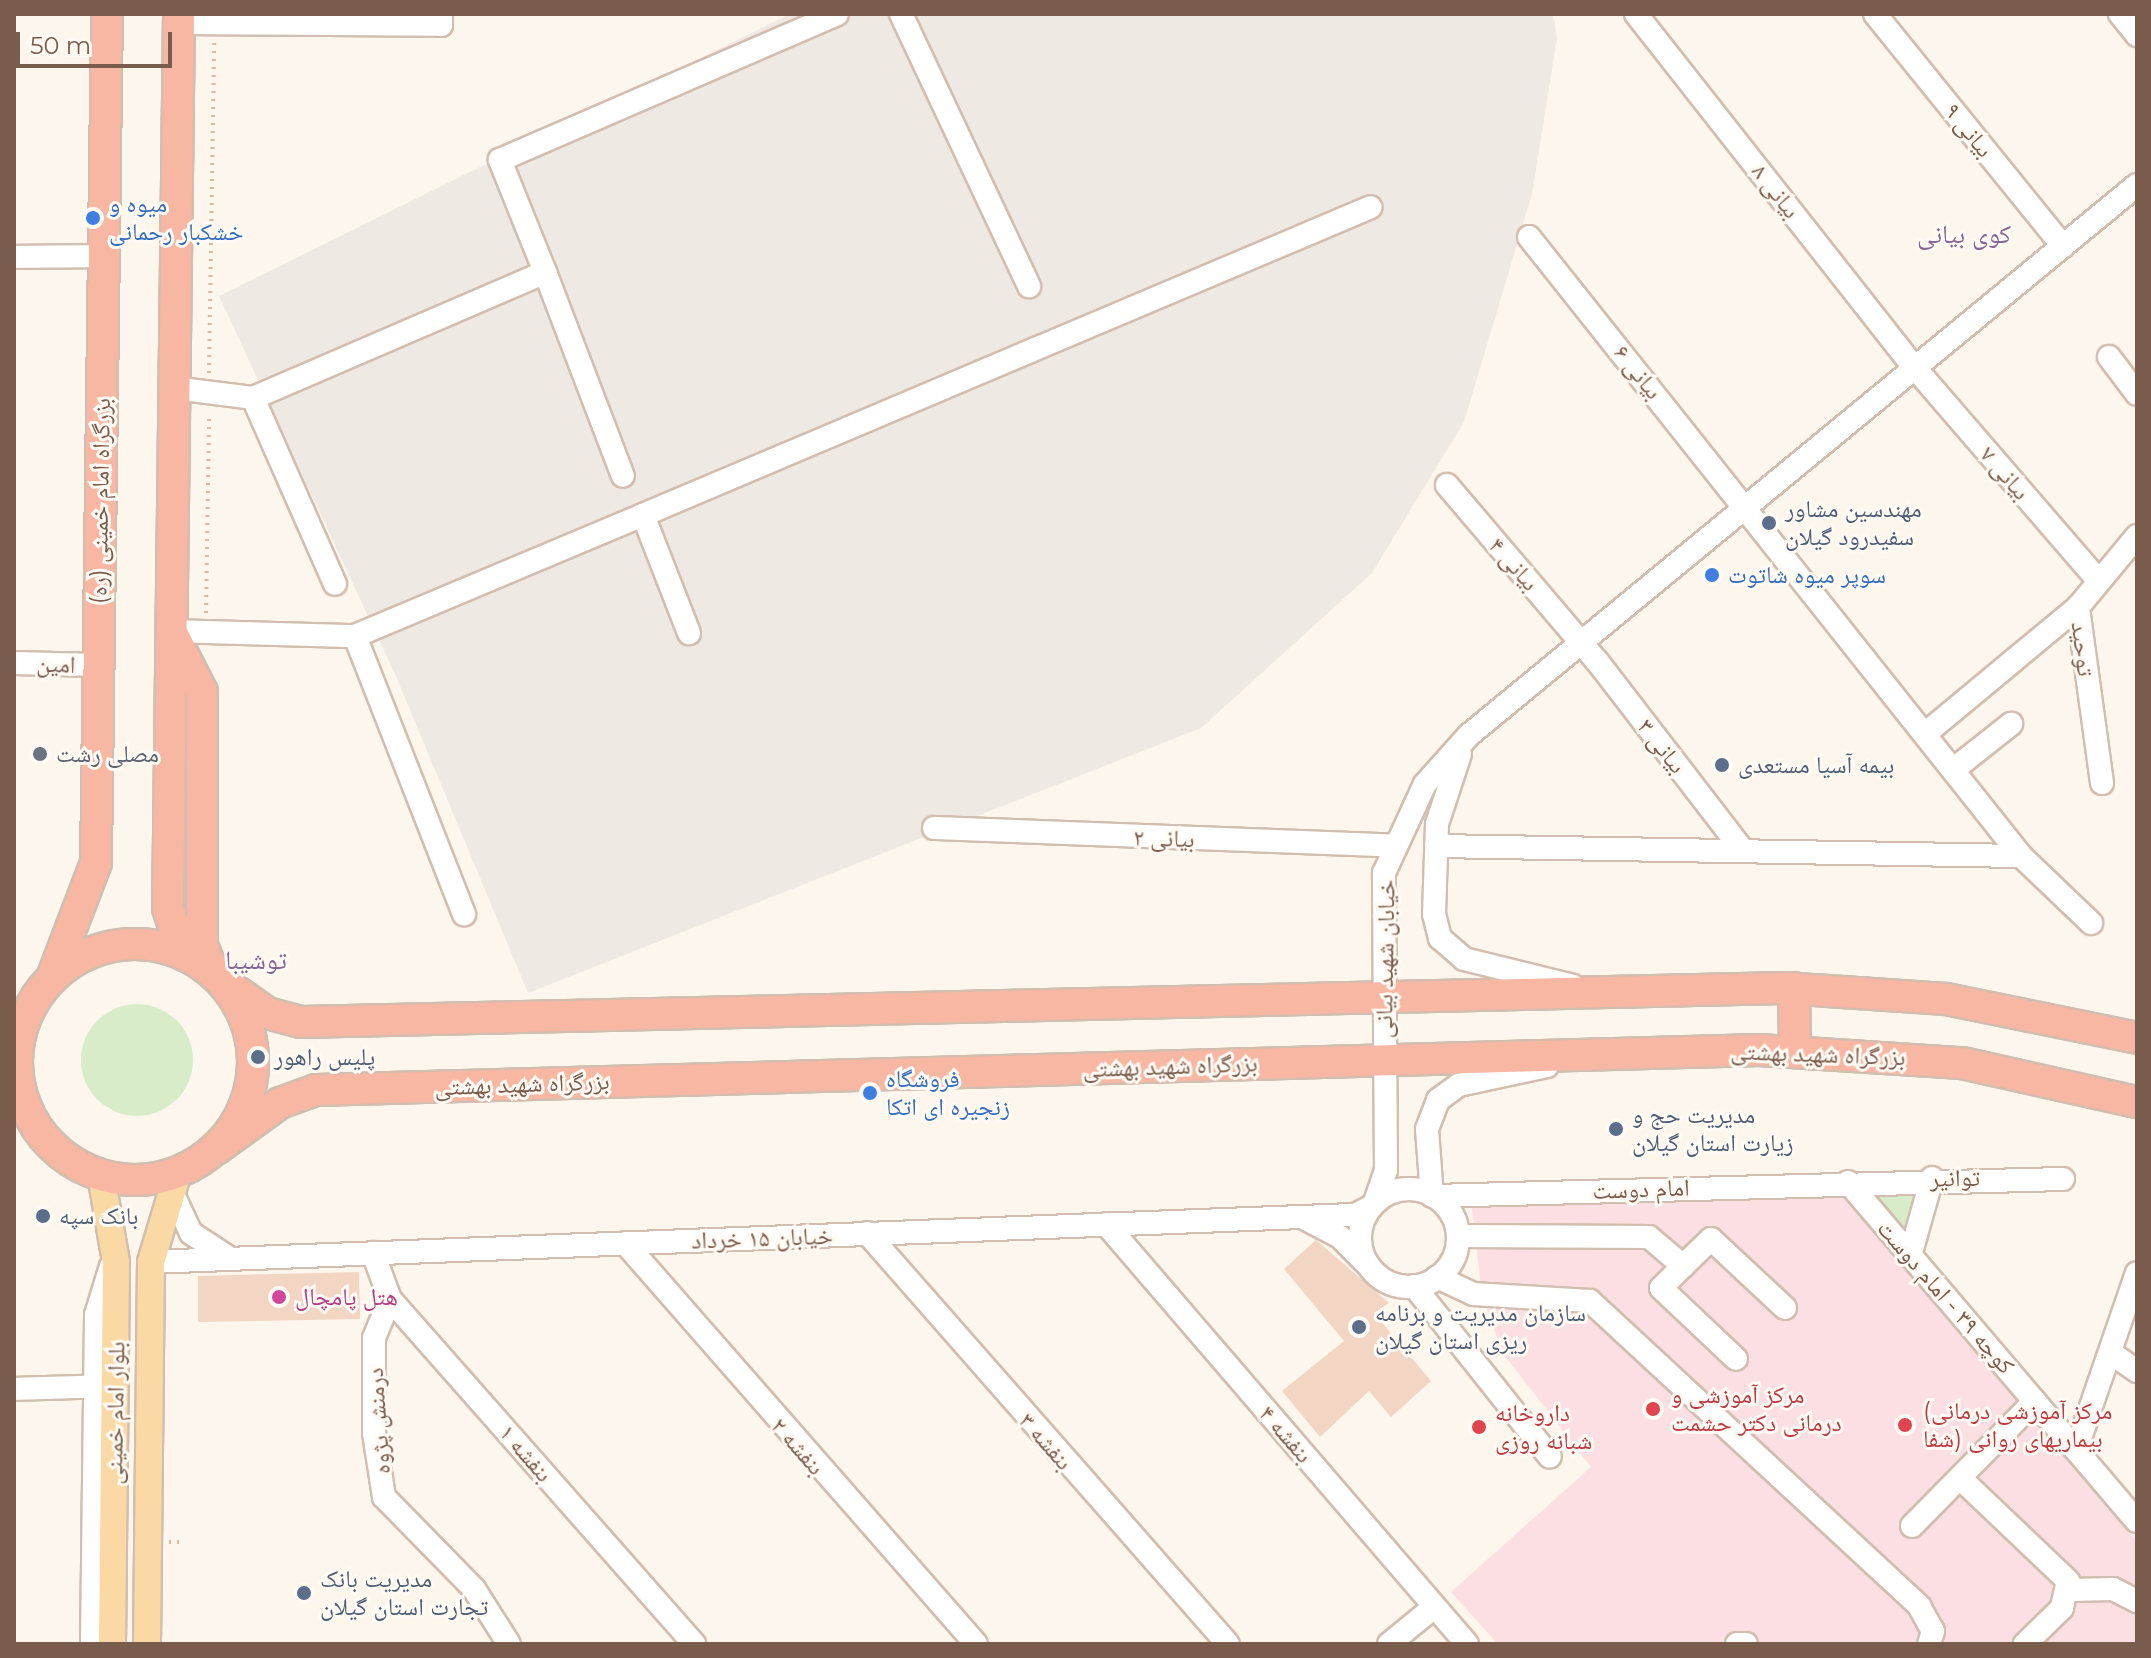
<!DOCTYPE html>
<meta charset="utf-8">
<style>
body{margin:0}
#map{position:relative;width:2151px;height:1658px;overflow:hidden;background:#fdf6ec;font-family:Montserrat,"Noto Naskh Arabic",sans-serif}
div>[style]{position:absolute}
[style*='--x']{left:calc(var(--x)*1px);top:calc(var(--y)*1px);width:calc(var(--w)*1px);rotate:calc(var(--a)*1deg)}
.industrial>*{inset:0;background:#efe9e4}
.medical>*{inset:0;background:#fbdfe3}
.green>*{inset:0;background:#d8ecc9}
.round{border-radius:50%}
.building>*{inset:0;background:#f3d5c3}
.path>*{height:4px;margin-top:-2px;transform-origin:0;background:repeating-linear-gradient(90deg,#d9b8a5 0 2px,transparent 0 8px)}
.roads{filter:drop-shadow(2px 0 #d1beb0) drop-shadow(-2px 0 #d1beb0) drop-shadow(0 2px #d1beb0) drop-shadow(0 -2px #d1beb0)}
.minor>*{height:22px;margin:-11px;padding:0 11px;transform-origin:11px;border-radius:11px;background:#fff}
.minor>.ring{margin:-11px;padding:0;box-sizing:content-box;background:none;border:22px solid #fff;border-radius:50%}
.major>*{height:26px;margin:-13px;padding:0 13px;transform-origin:13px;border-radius:13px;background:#fbd9a5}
.highway>*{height:30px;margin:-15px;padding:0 15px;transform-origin:15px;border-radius:15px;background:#f7b7a3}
.highway>.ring{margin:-15px;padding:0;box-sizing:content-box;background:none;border:30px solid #f7b7a3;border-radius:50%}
.dots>*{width:22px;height:22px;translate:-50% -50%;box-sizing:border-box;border:4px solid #fffaf3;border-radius:50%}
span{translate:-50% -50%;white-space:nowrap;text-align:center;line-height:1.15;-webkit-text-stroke:6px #fffaf3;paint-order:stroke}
.street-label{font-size:24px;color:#7a5c4d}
.shop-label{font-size:24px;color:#366cbe}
.left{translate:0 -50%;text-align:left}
.service-label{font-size:24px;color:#4e5e75}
.worship-label{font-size:24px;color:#5b616d}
.hotel-label{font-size:24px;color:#b23c85}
.health-label{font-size:24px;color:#be3a42}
.neighbourhood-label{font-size:26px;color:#846695}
.frame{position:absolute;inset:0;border:16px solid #7a5c4d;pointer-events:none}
.scale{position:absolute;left:16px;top:32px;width:156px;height:36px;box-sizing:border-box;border:4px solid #7a5c4d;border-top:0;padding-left:10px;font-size:24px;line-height:28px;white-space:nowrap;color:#7a5c4d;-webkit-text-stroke:6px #fffaf3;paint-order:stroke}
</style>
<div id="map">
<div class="industrial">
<div style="clip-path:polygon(790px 14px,1553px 14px,1557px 38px,1532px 194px,1464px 422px,1372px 573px,1201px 728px,528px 993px,395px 674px,219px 296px)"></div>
</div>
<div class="medical">
<div style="clip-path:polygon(1845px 1195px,2137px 1542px,2137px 1644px,1498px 1644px,1451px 1592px,1591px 1467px,1502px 1352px,1482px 1295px,1471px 1201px)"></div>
</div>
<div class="green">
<div class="round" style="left:81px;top:1004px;width:112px;height:112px"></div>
<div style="clip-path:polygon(1923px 1185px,1908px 1236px,1862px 1187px)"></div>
</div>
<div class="building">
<div style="clip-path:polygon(1316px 1240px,1389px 1303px,1374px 1313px,1431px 1381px,1391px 1417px,1369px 1391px,1320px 1437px,1282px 1391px,1344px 1341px,1284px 1269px)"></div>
<div style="clip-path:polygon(359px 1272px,360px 1319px,198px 1322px,198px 1276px)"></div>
</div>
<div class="path">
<div style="--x:209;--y:373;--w:331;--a:-89.1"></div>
<div style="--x:206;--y:613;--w:199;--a:-89.1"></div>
<div style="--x:169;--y:1542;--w:16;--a:0"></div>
</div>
<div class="roads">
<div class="minor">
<div style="--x:901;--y:14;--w:301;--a:64.8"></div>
<div style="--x:1636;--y:14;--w:451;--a:51.8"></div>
<div style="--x:1915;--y:368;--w:277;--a:49.2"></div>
<div style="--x:1875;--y:14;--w:299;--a:51"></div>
<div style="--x:2120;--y:14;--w:27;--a:51"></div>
<div style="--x:179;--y:23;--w:262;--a:0.4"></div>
<div style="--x:441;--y:25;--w:11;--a:-90"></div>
<div style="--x:1529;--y:237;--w:791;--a:51.52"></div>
<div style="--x:2021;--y:856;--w:97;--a:43.7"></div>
<div style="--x:14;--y:257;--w:90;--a:-0.6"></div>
<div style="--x:545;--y:272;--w:121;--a:-111.9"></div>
<div style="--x:500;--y:160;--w:367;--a:-23.4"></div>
<div style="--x:2109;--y:357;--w:46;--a:52.9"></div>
<div style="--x:174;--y:388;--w:80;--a:7.2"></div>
<div style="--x:253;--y:398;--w:203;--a:66.2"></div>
<div style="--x:253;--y:398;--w:318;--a:-23.3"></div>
<div style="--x:545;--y:272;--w:218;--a:69.1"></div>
<div style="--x:1447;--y:485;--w:231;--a:49.6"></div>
<div style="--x:1597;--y:661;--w:237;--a:52.4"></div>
<div style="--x:643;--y:515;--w:790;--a:-22.93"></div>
<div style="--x:171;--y:631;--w:184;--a:1.6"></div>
<div style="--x:355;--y:636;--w:299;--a:68.6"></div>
<div style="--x:355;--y:636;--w:312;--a:-22.8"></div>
<div style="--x:643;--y:515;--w:127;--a:68.7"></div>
<div style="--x:14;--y:663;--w:84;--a:1.4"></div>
<div style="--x:1925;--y:734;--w:199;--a:-39.7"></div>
<div style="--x:1460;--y:754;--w:74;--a:108.2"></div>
<div style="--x:1437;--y:824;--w:90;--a:91.9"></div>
<div style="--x:1434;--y:914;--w:25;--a:76"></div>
<div style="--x:1440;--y:938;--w:32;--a:41"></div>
<div style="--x:1464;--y:959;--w:112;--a:13.9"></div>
<div style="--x:1954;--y:769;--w:73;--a:-38.3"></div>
<div style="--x:2102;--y:783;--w:178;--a:-97.8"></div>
<div style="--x:2078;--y:607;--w:92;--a:-50.3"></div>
<div style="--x:934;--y:828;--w:460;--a:2.2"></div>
<div style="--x:1436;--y:846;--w:585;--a:0.98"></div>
<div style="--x:1848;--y:1182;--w:445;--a:49.6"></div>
<div style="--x:170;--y:1188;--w:50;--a:65"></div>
<div style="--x:191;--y:1233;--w:42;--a:33.3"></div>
<div class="ring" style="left:1360px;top:1189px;width:76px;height:76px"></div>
<div style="--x:1432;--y:1196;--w:67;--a:-94.3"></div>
<div style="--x:1427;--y:1129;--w:31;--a:-69"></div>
<div style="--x:1438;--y:1100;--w:26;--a:-36"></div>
<div style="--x:1459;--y:1085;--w:90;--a:-12.2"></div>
<div style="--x:1434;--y:1196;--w:629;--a:-1.55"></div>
<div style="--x:1375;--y:1202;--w:34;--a:-71"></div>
<div style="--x:1386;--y:1170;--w:297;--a:-90.4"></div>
<div style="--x:1384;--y:873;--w:98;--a:-65.3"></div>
<div style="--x:1425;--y:784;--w:66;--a:-48.1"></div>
<div style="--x:1469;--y:735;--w:865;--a:-39.47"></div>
<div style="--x:1304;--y:1218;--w:41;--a:27.8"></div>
<div style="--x:1340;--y:1237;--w:37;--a:45"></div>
<div style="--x:1106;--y:1224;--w:554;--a:49.32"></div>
<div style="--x:867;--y:1233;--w:547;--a:48.71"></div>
<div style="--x:1458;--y:1236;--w:191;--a:0.3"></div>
<div style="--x:1649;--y:1237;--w:45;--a:40.5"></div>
<div style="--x:1683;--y:1266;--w:39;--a:-44"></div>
<div style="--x:1711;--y:1239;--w:101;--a:43"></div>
<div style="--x:625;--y:1243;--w:533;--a:48.8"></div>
<div style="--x:373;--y:1253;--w:49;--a:69.7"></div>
<div style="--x:390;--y:1299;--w:460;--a:48.6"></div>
<div style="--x:1910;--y:1256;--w:81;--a:-74.2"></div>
<div style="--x:151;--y:1262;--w:1205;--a:-2.24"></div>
<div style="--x:1355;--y:1215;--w:18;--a:-27"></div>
<div style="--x:1683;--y:1266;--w:31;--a:135"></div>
<div style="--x:1661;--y:1288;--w:103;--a:43.4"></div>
<div style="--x:1437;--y:1277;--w:40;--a:25"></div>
<div style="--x:1473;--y:1294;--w:117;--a:3.4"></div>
<div style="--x:1590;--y:1301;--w:449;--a:42.8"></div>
<div style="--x:1919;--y:1606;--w:29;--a:61"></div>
<div style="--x:1933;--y:1631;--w:14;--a:107"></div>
<div style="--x:1414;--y:1286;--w:218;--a:51.5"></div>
<div style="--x:390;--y:1299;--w:42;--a:112.3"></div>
<div style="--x:374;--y:1338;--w:95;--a:90"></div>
<div style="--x:374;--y:1433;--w:65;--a:81.1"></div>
<div style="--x:384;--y:1497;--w:129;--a:45.6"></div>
<div style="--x:474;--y:1589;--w:65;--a:57.5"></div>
<div style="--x:2111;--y:1353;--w:32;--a:35"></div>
<div style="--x:14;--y:1389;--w:95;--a:-1.8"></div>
<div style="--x:2076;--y:1450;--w:187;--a:-71"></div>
<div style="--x:1961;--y:1479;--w:148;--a:43.6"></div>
<div style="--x:2068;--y:1581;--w:28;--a:103"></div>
<div style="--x:2062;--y:1608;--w:52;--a:135.8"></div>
<div style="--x:1912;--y:1526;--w:175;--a:-45.5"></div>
<div style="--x:2070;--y:1590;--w:43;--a:-1.3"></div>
<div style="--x:2113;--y:1589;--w:27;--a:27"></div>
<div style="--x:92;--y:1644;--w:329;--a:-89.3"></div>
<div style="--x:96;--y:1315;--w:51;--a:-73"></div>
<div style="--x:1389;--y:1644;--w:58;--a:-39.4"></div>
<div style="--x:1737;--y:1644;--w:9;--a:0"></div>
</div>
<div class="major">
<div style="--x:101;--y:1175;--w:88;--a:80.2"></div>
<div style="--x:116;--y:1262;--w:382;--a:90.6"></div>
<div style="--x:147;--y:1644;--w:382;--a:-89.4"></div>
<div style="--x:151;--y:1262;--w:94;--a:-73.3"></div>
</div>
<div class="highway">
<div style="--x:179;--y:14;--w:894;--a:90.7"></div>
<div style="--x:168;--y:908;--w:25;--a:72"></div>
<div style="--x:176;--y:932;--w:47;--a:50.2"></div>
<div style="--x:173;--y:635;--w:64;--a:63"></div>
<div style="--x:202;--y:692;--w:253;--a:90"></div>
<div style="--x:202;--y:945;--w:27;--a:68"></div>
<div class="ring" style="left:17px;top:944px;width:206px;height:206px"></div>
<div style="--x:52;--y:978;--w:123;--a:-69.1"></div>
<div style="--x:96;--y:863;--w:849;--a:-89.26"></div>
<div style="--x:219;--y:979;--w:59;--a:35.3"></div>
<div style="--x:267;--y:1013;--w:35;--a:15"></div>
<div style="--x:301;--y:1022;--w:1483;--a:-1.31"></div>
<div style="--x:1784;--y:988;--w:162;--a:3.9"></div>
<div style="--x:1946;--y:999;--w:195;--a:11.5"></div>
<div style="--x:1794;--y:988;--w:62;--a:89.1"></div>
<div style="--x:216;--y:1149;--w:79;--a:-35.7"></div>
<div style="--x:280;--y:1103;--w:38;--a:-20"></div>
<div style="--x:316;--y:1090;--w:1444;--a:-1.59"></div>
<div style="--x:1759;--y:1050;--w:203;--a:3.7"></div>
<div style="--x:1962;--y:1063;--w:179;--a:12.6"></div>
</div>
</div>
<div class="dots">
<div style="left:93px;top:218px;background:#3f7fe0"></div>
<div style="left:1769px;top:523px;background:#5c6f8a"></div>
<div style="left:1712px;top:575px;background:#3f7fe0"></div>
<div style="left:40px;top:754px;background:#6b7280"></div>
<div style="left:1722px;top:765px;background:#5c6f8a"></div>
<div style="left:258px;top:1057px;background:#5c6f8a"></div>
<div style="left:870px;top:1093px;background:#3f7fe0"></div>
<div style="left:1616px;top:1129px;background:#5c6f8a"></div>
<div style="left:43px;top:1216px;background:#5c6f8a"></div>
<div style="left:279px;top:1297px;background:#d1479c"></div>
<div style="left:1359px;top:1327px;background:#5c6f8a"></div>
<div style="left:1653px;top:1409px;background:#e0444e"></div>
<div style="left:1905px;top:1425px;background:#e0444e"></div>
<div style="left:1479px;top:1427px;background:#e0444e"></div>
<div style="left:304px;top:1593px;background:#5c6f8a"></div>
</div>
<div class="street-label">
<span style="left:1969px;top:130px;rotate:51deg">بیانی ۹</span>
<span style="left:1776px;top:191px;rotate:52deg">بیانی ۸</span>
<span style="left:1638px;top:372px;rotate:51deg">بیانی ۶</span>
<span style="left:2005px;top:473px;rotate:49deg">بیانی ۷</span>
<span style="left:100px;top:501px;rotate:-89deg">بزرگراه امام خمینی (ره)</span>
<span style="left:1514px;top:564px;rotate:49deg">بیانی ۴</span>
<span style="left:2083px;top:649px;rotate:83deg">توحید</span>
<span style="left:56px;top:664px;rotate:2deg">امین</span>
<span style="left:1662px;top:746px;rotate:52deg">بیانی ۳</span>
<span style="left:1164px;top:838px;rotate:2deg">بیانی ۲</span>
<span style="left:1385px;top:959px;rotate:-89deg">خیابان شهید بیانی</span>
<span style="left:1818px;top:1054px;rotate:2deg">بزرگراه شهید بهشتی</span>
<span style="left:1170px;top:1066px;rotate:-2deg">بزرگراه شهید بهشتی</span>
<span style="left:522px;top:1084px;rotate:-2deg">بزرگراه شهید بهشتی</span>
<span style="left:1955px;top:1178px;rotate:-1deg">توانیر</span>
<span style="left:1641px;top:1189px;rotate:-2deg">امام دوست</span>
<span style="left:762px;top:1238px;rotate:-2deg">خیابان ۱۵ خرداد</span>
<span style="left:1946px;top:1297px;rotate:49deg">کوچه ۳۹ - امام دوست</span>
<span style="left:115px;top:1413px;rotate:-89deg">بلوار امام خمینی</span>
<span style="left:378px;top:1421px;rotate:-94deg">درمنش پژوه</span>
<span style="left:1286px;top:1434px;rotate:49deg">بنفشه ۴</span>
<span style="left:1046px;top:1441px;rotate:49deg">بنفشه ۳</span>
<span style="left:798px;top:1446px;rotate:49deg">بنفشه ۲</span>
<span style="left:526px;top:1453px;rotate:49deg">بنفشه ۱</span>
</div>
<div class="shop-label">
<span class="left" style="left:109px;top:218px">میوه و<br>خشکبار رحمانی</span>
<span class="left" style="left:1728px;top:575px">سوپر میوه شاتوت</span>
<span class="left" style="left:886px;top:1093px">فروشگاه<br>زنجیره ای اتکا</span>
</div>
<div class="service-label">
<span class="left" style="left:1785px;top:523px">مهندسین مشاور<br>سفیدرود گیلان</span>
<span class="left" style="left:1738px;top:765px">بیمه آسیا مستعدی</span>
<span class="left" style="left:274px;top:1057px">پلیس راهور</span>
<span class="left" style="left:1632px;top:1129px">مدیریت حج و<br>زیارت استان گیلان</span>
<span class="left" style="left:59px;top:1216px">بانک سپه</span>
<span class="left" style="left:1375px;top:1327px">سازمان مدیریت و برنامه<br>ریزی استان گیلان</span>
<span class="left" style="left:320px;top:1593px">مدیریت بانک<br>تجارت استان گیلان</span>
</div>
<div class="worship-label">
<span class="left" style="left:56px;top:754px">مصلی رشت</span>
</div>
<div class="hotel-label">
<span class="left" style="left:295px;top:1297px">هتل پامچال</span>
</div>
<div class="health-label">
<span class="left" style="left:1671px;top:1409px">مرکز آموزشی و<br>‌درمانی دکتر حشمت</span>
<span class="left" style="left:1923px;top:1425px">(مرکز آموزشی درمانی<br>بیماریهای روانی (شفا</span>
<span class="left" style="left:1495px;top:1427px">داروخانه<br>شبانه روزی</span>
</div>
<div class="neighbourhood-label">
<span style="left:1964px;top:235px">کوی بیانی</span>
<span style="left:256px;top:961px">توشیبا</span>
</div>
<div class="frame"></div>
<div class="scale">50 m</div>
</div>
